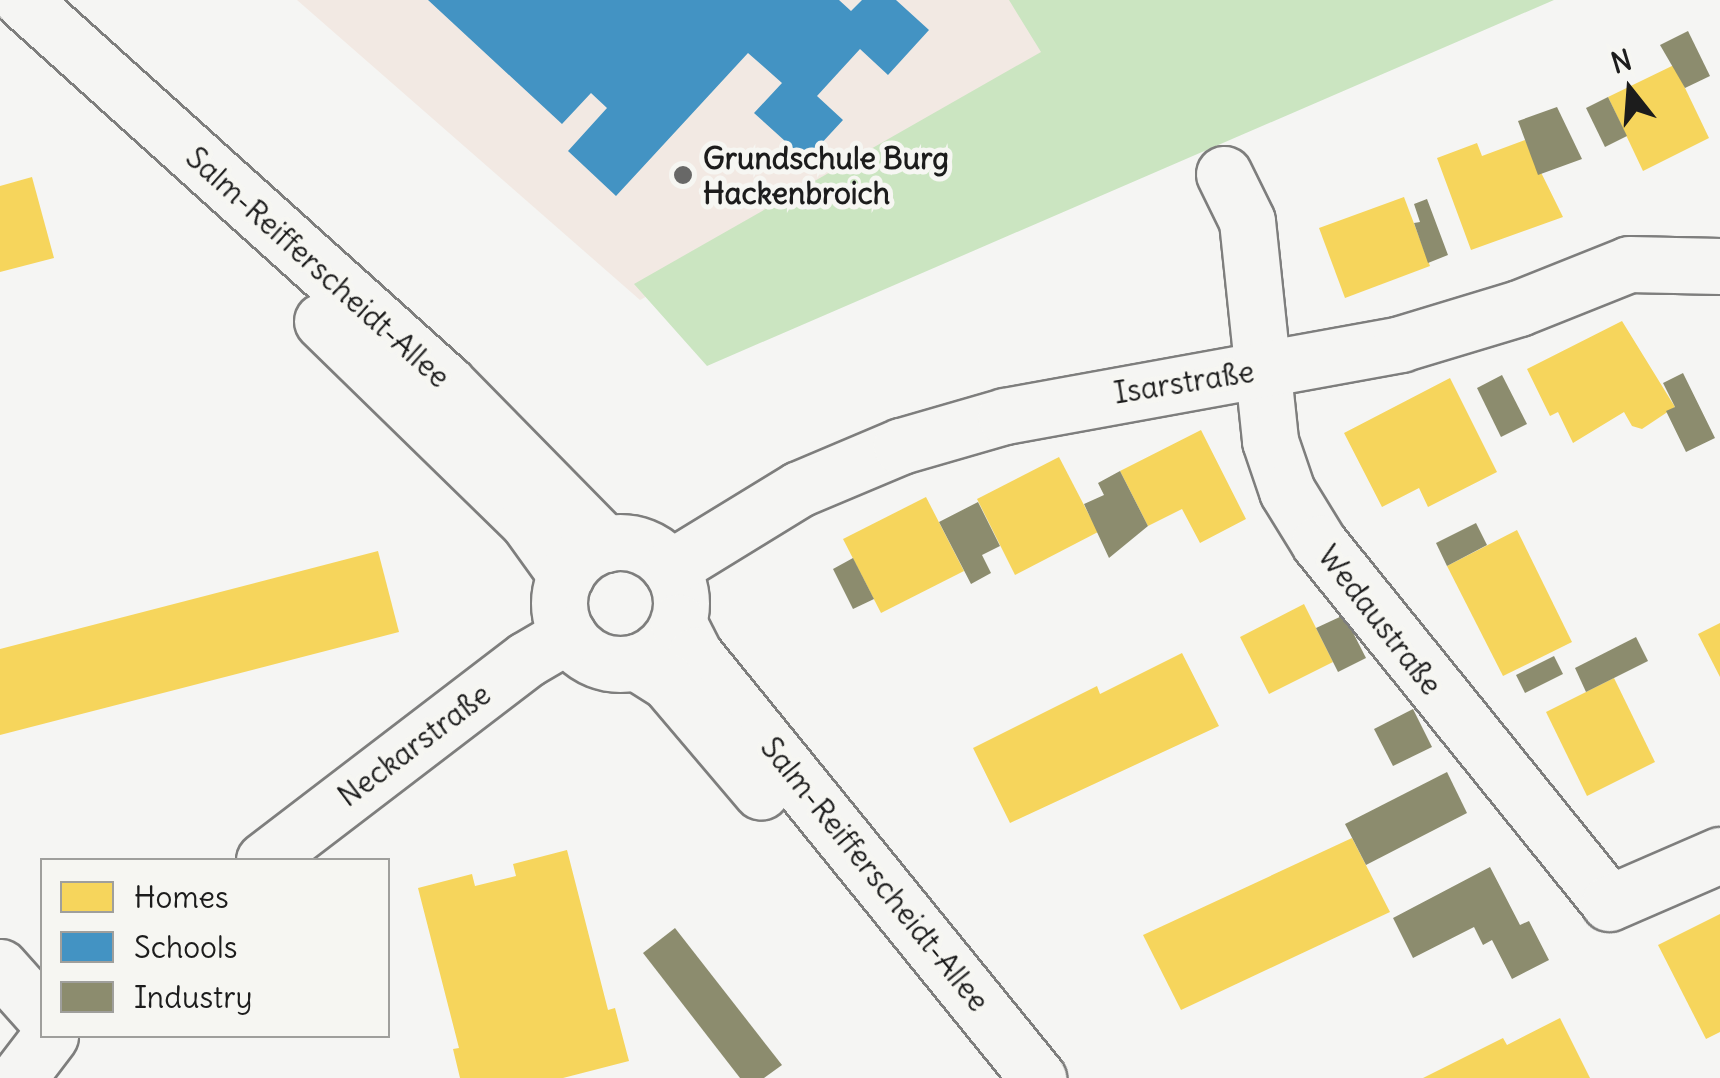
<!DOCTYPE html>
<meta charset="utf-8">
<style>
body{margin:0}
#map{position:relative;width:1720px;height:1078px;overflow:hidden;background:#f5f5f3;font-family:Delius,sans-serif}
div>[style]{position:absolute}
[style*='--x']{left:calc(var(--x)*1px);top:calc(var(--y)*1px);width:calc(var(--w)*1px);rotate:calc(var(--a)*1deg)}
.built>*{inset:0;background:#f2e9e3}
.green>*{inset:0;background:#cbe5c1}
.homes>*{inset:0;background:#f6d55c}
.schools>*{inset:0;background:#4393c3}
.industry>*{inset:0;background:#8c8c6e}
.roads{filter:drop-shadow(2px 0 #7e7e7d) drop-shadow(-2px 0 #7e7e7d) drop-shadow(0 2px #7e7e7d) drop-shadow(0 -2px #7e7e7d)}
.minor>*{height:55px;margin:-27.5px;padding:0 27.5px;transform-origin:27.5px;border-radius:27.5px;background:#f5f5f3}
.minor>.ring{margin:-27.5px;padding:0;box-sizing:content-box;background:none;border:55px solid #f5f5f3;border-radius:50%}
.dots>*{width:28px;height:28px;translate:-50% -50%;box-sizing:border-box;border:5px solid #f6f6f2;border-radius:50%}
span{translate:-50% -50%;white-space:nowrap;text-align:center;line-height:1.15;-webkit-text-stroke:10px #f6f6f2;paint-order:stroke}
.poi-label{font-size:30px;color:#1c1c1c;font-weight:700}
.left{translate:0 -50%;text-align:left}
.street-label{font-size:30px;color:#1c1c1c}
.legend{position:absolute;left:40px;top:858px;width:350px;height:180px;box-sizing:border-box;background:#f6f6f2;border:2px solid #9f9f9c;margin:0;padding:12px 18px;list-style:none;font-size:30px;color:#1c1c1c}
.legend li{display:flex;align-items:center;gap:20px;height:50px}
.legend b{width:50px;border:2px solid #9f9f9c}
.north{position:absolute;left:1580px;top:40px;width:100px;height:100px;-webkit-text-stroke:8px #f6f6f2;paint-order:stroke;rotate:343deg;font-size:28px;font-weight:700;line-height:40px;text-align:center;color:#1c1c1c}
.north::after{content:'';display:block;margin:auto;width:35px;height:45px;background:#1c1c1c;clip-path:polygon(50% 0,100% 100%,50% 72%,0 100%)}
</style>
<div id="map">
<div class="built">
<div style="clip-path:polygon(297px 0,1066px 0,1099px 49px,640px 300px)"></div>
</div>
<div class="green">
<div style="clip-path:polygon(1009px 0,1554px 0,707px 366px,634px 284px,1041px 52px)"></div>
</div>
<div class="homes">
<div style="clip-path:polygon(1674px 65px,1709px 138px,1643px 171px,1608px 97px)"></div>
<div style="clip-path:polygon(1525px 140px,1563px 217px,1471px 250px,1437px 158px,1477px 143px,1482px 156px)"></div>
<div style="clip-path:polygon(32px 177px,54px 258px,0 272px,0 186px)"></div>
<div style="clip-path:polygon(1404px 197px,1430px 266px,1345px 298px,1319px 228px)"></div>
<div style="clip-path:polygon(1622px 321px,1675px 407px,1642px 429px,1632px 426px,1624px 412px,1573px 443px,1558px 412px,1550px 416px,1527px 369px)"></div>
<div style="clip-path:polygon(1450px 378px,1497px 472px,1428px 507px,1419px 488px,1382px 507px,1344px 433px)"></div>
<div style="clip-path:polygon(1201px 430px,1246px 519px,1200px 543px,1182px 509px,1148px 526px,1120px 471px)"></div>
<div style="clip-path:polygon(1059px 457px,1098px 532px,1015px 575px,977px 499px)"></div>
<div style="clip-path:polygon(926px 497px,964px 571px,881px 613px,843px 539px)"></div>
<div style="clip-path:polygon(1517px 530px,1572px 642px,1503px 676px,1447px 566px)"></div>
<div style="clip-path:polygon(378px 551px,399px 632px,0 735px,0 649px)"></div>
<div style="clip-path:polygon(1304px 604px,1333px 662px,1269px 694px,1240px 637px)"></div>
<div style="clip-path:polygon(1720px 623px,1720px 677px,1698px 634px)"></div>
<div style="clip-path:polygon(1182px 653px,1219px 726px,1010px 823px,973px 748px,1097px 686px,1100px 694px)"></div>
<div style="clip-path:polygon(1614px 678px,1655px 762px,1587px 796px,1546px 712px)"></div>
<div style="clip-path:polygon(1352px 838px,1390px 912px,1181px 1010px,1143px 935px)"></div>
<div style="clip-path:polygon(567px 850px,608px 1010px,615px 1008px,629px 1061px,563px 1078px,460px 1078px,453px 1049px,459px 1048px,418px 888px,472px 874px,475px 886px,516px 876px,513px 864px)"></div>
<div style="clip-path:polygon(1720px 914px,1720px 1032px,1706px 1039px,1658px 945px)"></div>
<div style="clip-path:polygon(1560px 1018px,1590px 1078px,1423px 1078px,1503px 1038px,1507px 1045px)"></div>
</div>
<div class="schools">
<div style="clip-path:polygon(428px 0,839px 0,851px 11px,862px 0,896px 0,929px 30px,888px 75px,860px 49px,817px 96px,843px 120px,806px 160px,754px 113px,782px 83px,748px 53px,616px 196px,568px 151px,607px 108px,591px 93px,562px 124px)"></div>
</div>
<div class="industry">
<div style="clip-path:polygon(1688px 31px,1710px 76px,1685px 88px,1660px 45px)"></div>
<div style="clip-path:polygon(1608px 97px,1627px 136px,1605px 147px,1586px 108px)"></div>
<div style="clip-path:polygon(1557px 107px,1582px 159px,1538px 175px,1518px 121px)"></div>
<div style="clip-path:polygon(1427px 199px,1448px 255px,1428px 263px,1414px 223px,1420px 222px,1414px 204px)"></div>
<div style="clip-path:polygon(1683px 373px,1715px 438px,1686px 452px,1666px 411px,1675px 407px,1663px 383px)"></div>
<div style="clip-path:polygon(1502px 375px,1527px 424px,1501px 437px,1477px 388px)"></div>
<div style="clip-path:polygon(1120px 471px,1148px 526px,1109px 558px,1084px 504px,1104px 495px,1098px 483px)"></div>
<div style="clip-path:polygon(978px 502px,1000px 546px,982px 555px,991px 573px,971px 584px,939px 522px)"></div>
<div style="clip-path:polygon(1476px 523px,1487px 545px,1447px 566px,1436px 543px)"></div>
<div style="clip-path:polygon(853px 558px,874px 599px,853px 609px,833px 569px)"></div>
<div style="clip-path:polygon(1344px 615px,1366px 658px,1338px 672px,1316px 628px)"></div>
<div style="clip-path:polygon(1636px 637px,1648px 661px,1586px 692px,1575px 668px)"></div>
<div style="clip-path:polygon(1554px 656px,1563px 674px,1525px 693px,1516px 675px)"></div>
<div style="clip-path:polygon(1413px 709px,1432px 747px,1393px 766px,1374px 729px)"></div>
<div style="clip-path:polygon(1447px 772px,1467px 813px,1366px 865px,1345px 824px)"></div>
<div style="clip-path:polygon(1490px 867px,1520px 925px,1529px 921px,1549px 960px,1512px 979px,1492px 940px,1483px 945px,1474px 927px,1413px 958px,1393px 918px)"></div>
<div style="clip-path:polygon(675px 928px,782px 1065px,764px 1078px,740px 1078px,643px 953px)"></div>
</div>
<div class="roads">
<div class="minor">
<div style="--x:22;--y:0;--w:572;--a:42.02"></div>
<div style="--x:447;--y:383;--w:226;--a:45.5"></div>
<div style="--x:1224;--y:174;--w:52;--a:63.9"></div>
<div style="--x:1247;--y:221;--w:221;--a:84"></div>
<div style="--x:1270;--y:441;--w:53;--a:71.2"></div>
<div style="--x:1287;--y:491;--w:61;--a:58.4"></div>
<div style="--x:1319;--y:543;--w:462;--a:51.1"></div>
<div style="--x:1609;--y:903;--w:121;--a:-23.4"></div>
<div style="--x:322;--y:321;--w:286;--a:44.3"></div>
<div style="--x:527;--y:521;--w:67;--a:54.2"></div>
<div class="ring" style="left:559px;top:542px;width:67px;height:67px"></div>
<div style="--x:670;--y:568;--w:151;--a:-31.5"></div>
<div style="--x:799;--y:489;--w:111;--a:-22.9"></div>
<div style="--x:901;--y:446;--w:108;--a:-16.1"></div>
<div style="--x:1005;--y:416;--w:402;--a:-10.3"></div>
<div style="--x:1400;--y:344;--w:124;--a:-16.8"></div>
<div style="--x:1519;--y:308;--w:118;--a:-21.8"></div>
<div style="--x:1629;--y:264;--w:91;--a:1.3"></div>
<div style="--x:678;--y:622;--w:37;--a:63"></div>
<div style="--x:695;--y:655;--w:545;--a:50.96"></div>
<div style="--x:636;--y:662;--w:36;--a:32"></div>
<div style="--x:667;--y:681;--w:145;--a:49.7"></div>
<div style="--x:264;--y:860;--w:331;--a:-37.4"></div>
<div style="--x:527;--y:659;--w:48;--a:-30.3"></div>
<div style="--x:0;--y:967;--w:63;--a:48.2"></div>
<div style="--x:18;--y:1078;--w:53;--a:-52.7"></div>
</div>
</div>
<div class="dots">
<div style="left:683px;top:175px;background:#686867"></div>
</div>
<div class="poi-label">
<span class="left" style="left:703px;top:175px">Grundschule Burg<br>Hackenbroich</span>
</div>
<div class="street-label">
<span style="left:318px;top:267px;rotate:42deg">Salm-Reifferscheidt-Allee</span>
<span style="left:1184px;top:382px;rotate:-9deg">Isarstraße</span>
<span style="left:1380px;top:620px;rotate:52deg">Wedaustraße</span>
<span style="left:414px;top:745px;rotate:-37deg">Neckarstraße</span>
<span style="left:875px;top:874px;rotate:51deg">Salm-Reifferscheidt-Allee</span>
</div>
<ul class="legend">
<li><b style="height:28px;background:#f6d55c"></b>Homes</li>
<li><b style="height:28px;background:#4393c3"></b>Schools</li>
<li><b style="height:28px;background:#8c8c6e"></b>Industry</li>
</ul>
<div class="north">N</div>
</div>
